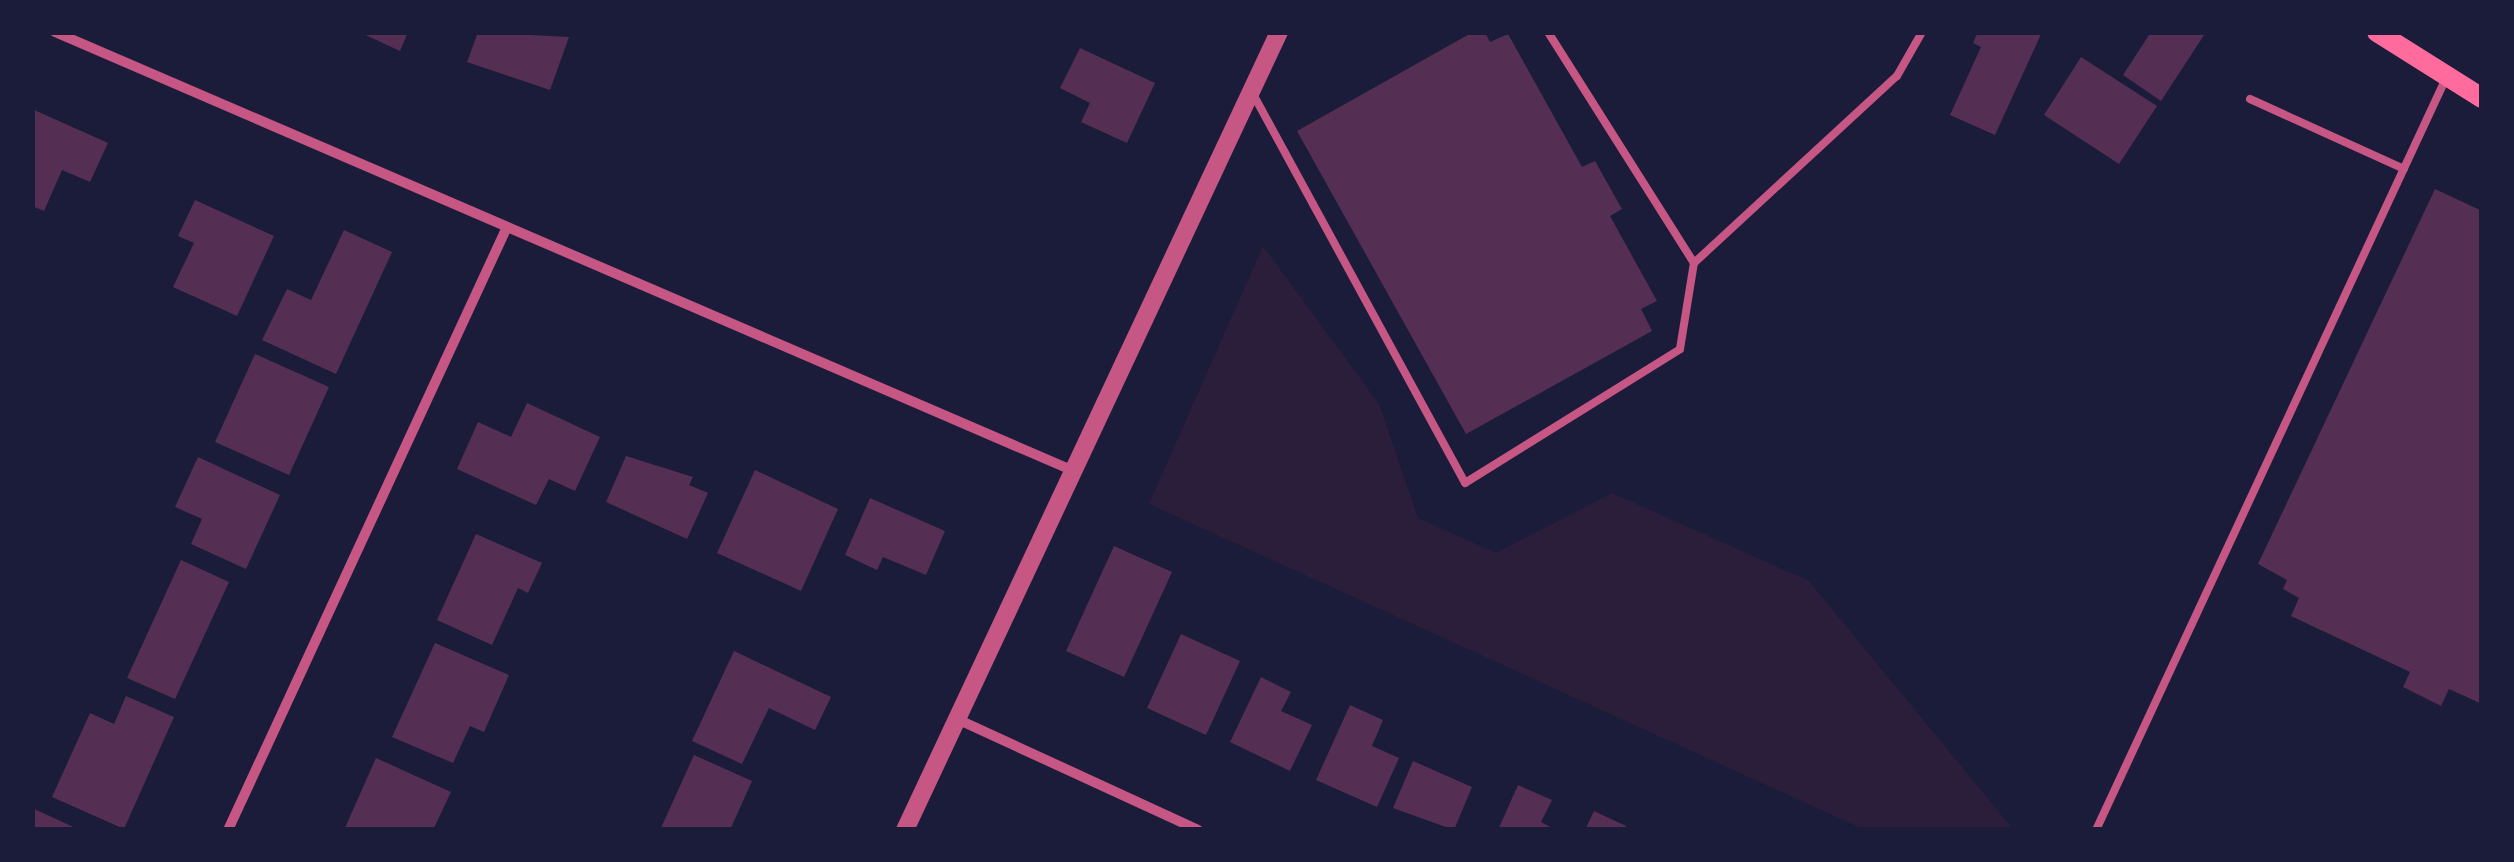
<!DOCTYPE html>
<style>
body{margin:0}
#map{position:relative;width:2514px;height:862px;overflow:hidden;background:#1b1b3a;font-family:Signika,sans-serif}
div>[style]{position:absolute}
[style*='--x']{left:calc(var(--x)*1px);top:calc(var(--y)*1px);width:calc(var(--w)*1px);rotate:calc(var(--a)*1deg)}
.green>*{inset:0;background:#2a1e3b}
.building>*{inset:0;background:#542f53}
.service>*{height:8px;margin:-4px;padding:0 4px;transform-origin:4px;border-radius:4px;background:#c65784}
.minor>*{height:10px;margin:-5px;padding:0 5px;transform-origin:5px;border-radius:5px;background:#c65784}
.tertiary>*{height:18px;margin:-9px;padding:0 9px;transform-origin:9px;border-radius:9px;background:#c65784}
.secondary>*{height:20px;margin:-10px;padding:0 10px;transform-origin:10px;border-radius:10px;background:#ff6b9d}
span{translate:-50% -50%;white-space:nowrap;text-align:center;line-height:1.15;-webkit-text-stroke:9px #1b1b3a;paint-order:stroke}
.frame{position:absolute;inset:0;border:35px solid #1b1b3a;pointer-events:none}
</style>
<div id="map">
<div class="green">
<div style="clip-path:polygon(1263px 246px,1379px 404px,1418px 518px,1496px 553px,1612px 493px,1809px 581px,2013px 829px,1863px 829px,1149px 504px)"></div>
</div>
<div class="building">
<div style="clip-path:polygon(359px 32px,408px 32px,400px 51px)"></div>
<div style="clip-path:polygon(478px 32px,569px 37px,550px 90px,467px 62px)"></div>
<div style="clip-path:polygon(1473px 32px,1485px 32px,1490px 42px,1508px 34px,1582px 167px,1595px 161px,1622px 209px,1610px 216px,1657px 301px,1641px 309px,1652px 331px,1466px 434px,1297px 131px)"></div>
<div style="clip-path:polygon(1978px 32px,2042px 32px,1995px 135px,1950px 115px,1981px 47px,1973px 43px)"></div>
<div style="clip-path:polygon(2151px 32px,2206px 32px,2161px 101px,2123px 75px)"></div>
<div style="clip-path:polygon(1080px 48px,1155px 83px,1127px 143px,1081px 122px,1090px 103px,1060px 88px)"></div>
<div style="clip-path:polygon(2081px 57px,2157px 106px,2119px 164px,2044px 115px)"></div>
<div style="clip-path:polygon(32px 109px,108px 143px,90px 182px,62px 170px,44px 211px,32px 206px)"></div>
<div style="clip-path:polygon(2435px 189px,2482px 211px,2482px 704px,2449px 689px,2441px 706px,2403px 687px,2410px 672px,2291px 616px,2299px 598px,2283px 589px,2287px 580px,2258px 564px)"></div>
<div style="clip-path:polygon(195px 200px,274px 236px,237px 316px,173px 287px,194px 243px,178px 236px)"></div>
<div style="clip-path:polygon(344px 230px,392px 252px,336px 374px,262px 340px,287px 289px,311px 300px)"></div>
<div style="clip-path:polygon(255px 354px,329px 387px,289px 475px,215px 442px)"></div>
<div style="clip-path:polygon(527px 403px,600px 437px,575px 491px,549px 479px,536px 505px,457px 469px,478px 422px,511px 437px)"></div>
<div style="clip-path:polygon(626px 456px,693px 477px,689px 485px,708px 493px,687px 539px,606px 502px)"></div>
<div style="clip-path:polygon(198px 457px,280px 495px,246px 569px,191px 544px,202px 519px,175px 507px)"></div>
<div style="clip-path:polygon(755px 470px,838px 509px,801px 591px,717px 553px)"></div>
<div style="clip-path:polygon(870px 498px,945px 531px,926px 575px,883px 557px,877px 570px,845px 555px)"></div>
<div style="clip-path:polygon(476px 534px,542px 563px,528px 593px,518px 588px,492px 645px,437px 620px)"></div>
<div style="clip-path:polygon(1114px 546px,1172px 572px,1124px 677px,1066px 651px)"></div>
<div style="clip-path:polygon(181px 560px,229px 582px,175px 699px,127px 678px)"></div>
<div style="clip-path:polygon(1181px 634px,1240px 661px,1206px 735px,1147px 708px)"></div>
<div style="clip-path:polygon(435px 643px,509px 675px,484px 732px,470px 726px,453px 763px,392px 737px)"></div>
<div style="clip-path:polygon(734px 651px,831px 697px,815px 730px,769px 708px,742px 764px,692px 741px)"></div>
<div style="clip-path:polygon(1261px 677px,1291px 692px,1281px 711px,1312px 725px,1290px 771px,1230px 742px)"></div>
<div style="clip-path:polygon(126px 696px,174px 717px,124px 829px,52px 797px,90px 713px,114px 724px)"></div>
<div style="clip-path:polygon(1350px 705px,1383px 720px,1372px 746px,1399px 758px,1377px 807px,1316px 780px)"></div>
<div style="clip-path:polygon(694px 755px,752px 781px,730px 830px,660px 830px)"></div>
<div style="clip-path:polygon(376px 758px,451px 792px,433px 830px,344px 830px)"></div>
<div style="clip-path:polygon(1413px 761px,1472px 787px,1454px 830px,1393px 808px)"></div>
<div style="clip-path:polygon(1518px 785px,1552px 800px,1541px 822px,1556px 830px,1498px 830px)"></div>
<div style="clip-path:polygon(32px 808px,80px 830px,32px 830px)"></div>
<div style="clip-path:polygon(1594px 811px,1626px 826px,1624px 830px,1585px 830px)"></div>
</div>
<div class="service">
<div style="--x:1253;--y:94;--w:443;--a:61.4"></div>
<div style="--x:1465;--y:483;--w:253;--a:-31.9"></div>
<div style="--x:1680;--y:349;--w:87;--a:-80.8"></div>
<div style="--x:1694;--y:263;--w:273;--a:-122.3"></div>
<div style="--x:2250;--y:99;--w:169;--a:24.4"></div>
<div style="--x:1694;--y:263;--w:276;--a:-42.7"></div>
<div style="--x:1897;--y:76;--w:51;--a:-60.4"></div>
<div style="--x:2096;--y:830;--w:832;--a:-65.04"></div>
</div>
<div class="minor">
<div style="--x:55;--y:32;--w:1110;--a:23.31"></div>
<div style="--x:957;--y:719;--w:265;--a:24.7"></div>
<div style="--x:228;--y:830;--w:664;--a:-65.17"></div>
</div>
<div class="tertiary">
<div style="--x:905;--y:830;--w:881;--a:-64.89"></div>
</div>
<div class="secondary">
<div style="--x:2377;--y:32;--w:124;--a:32.2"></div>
</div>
<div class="frame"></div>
</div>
